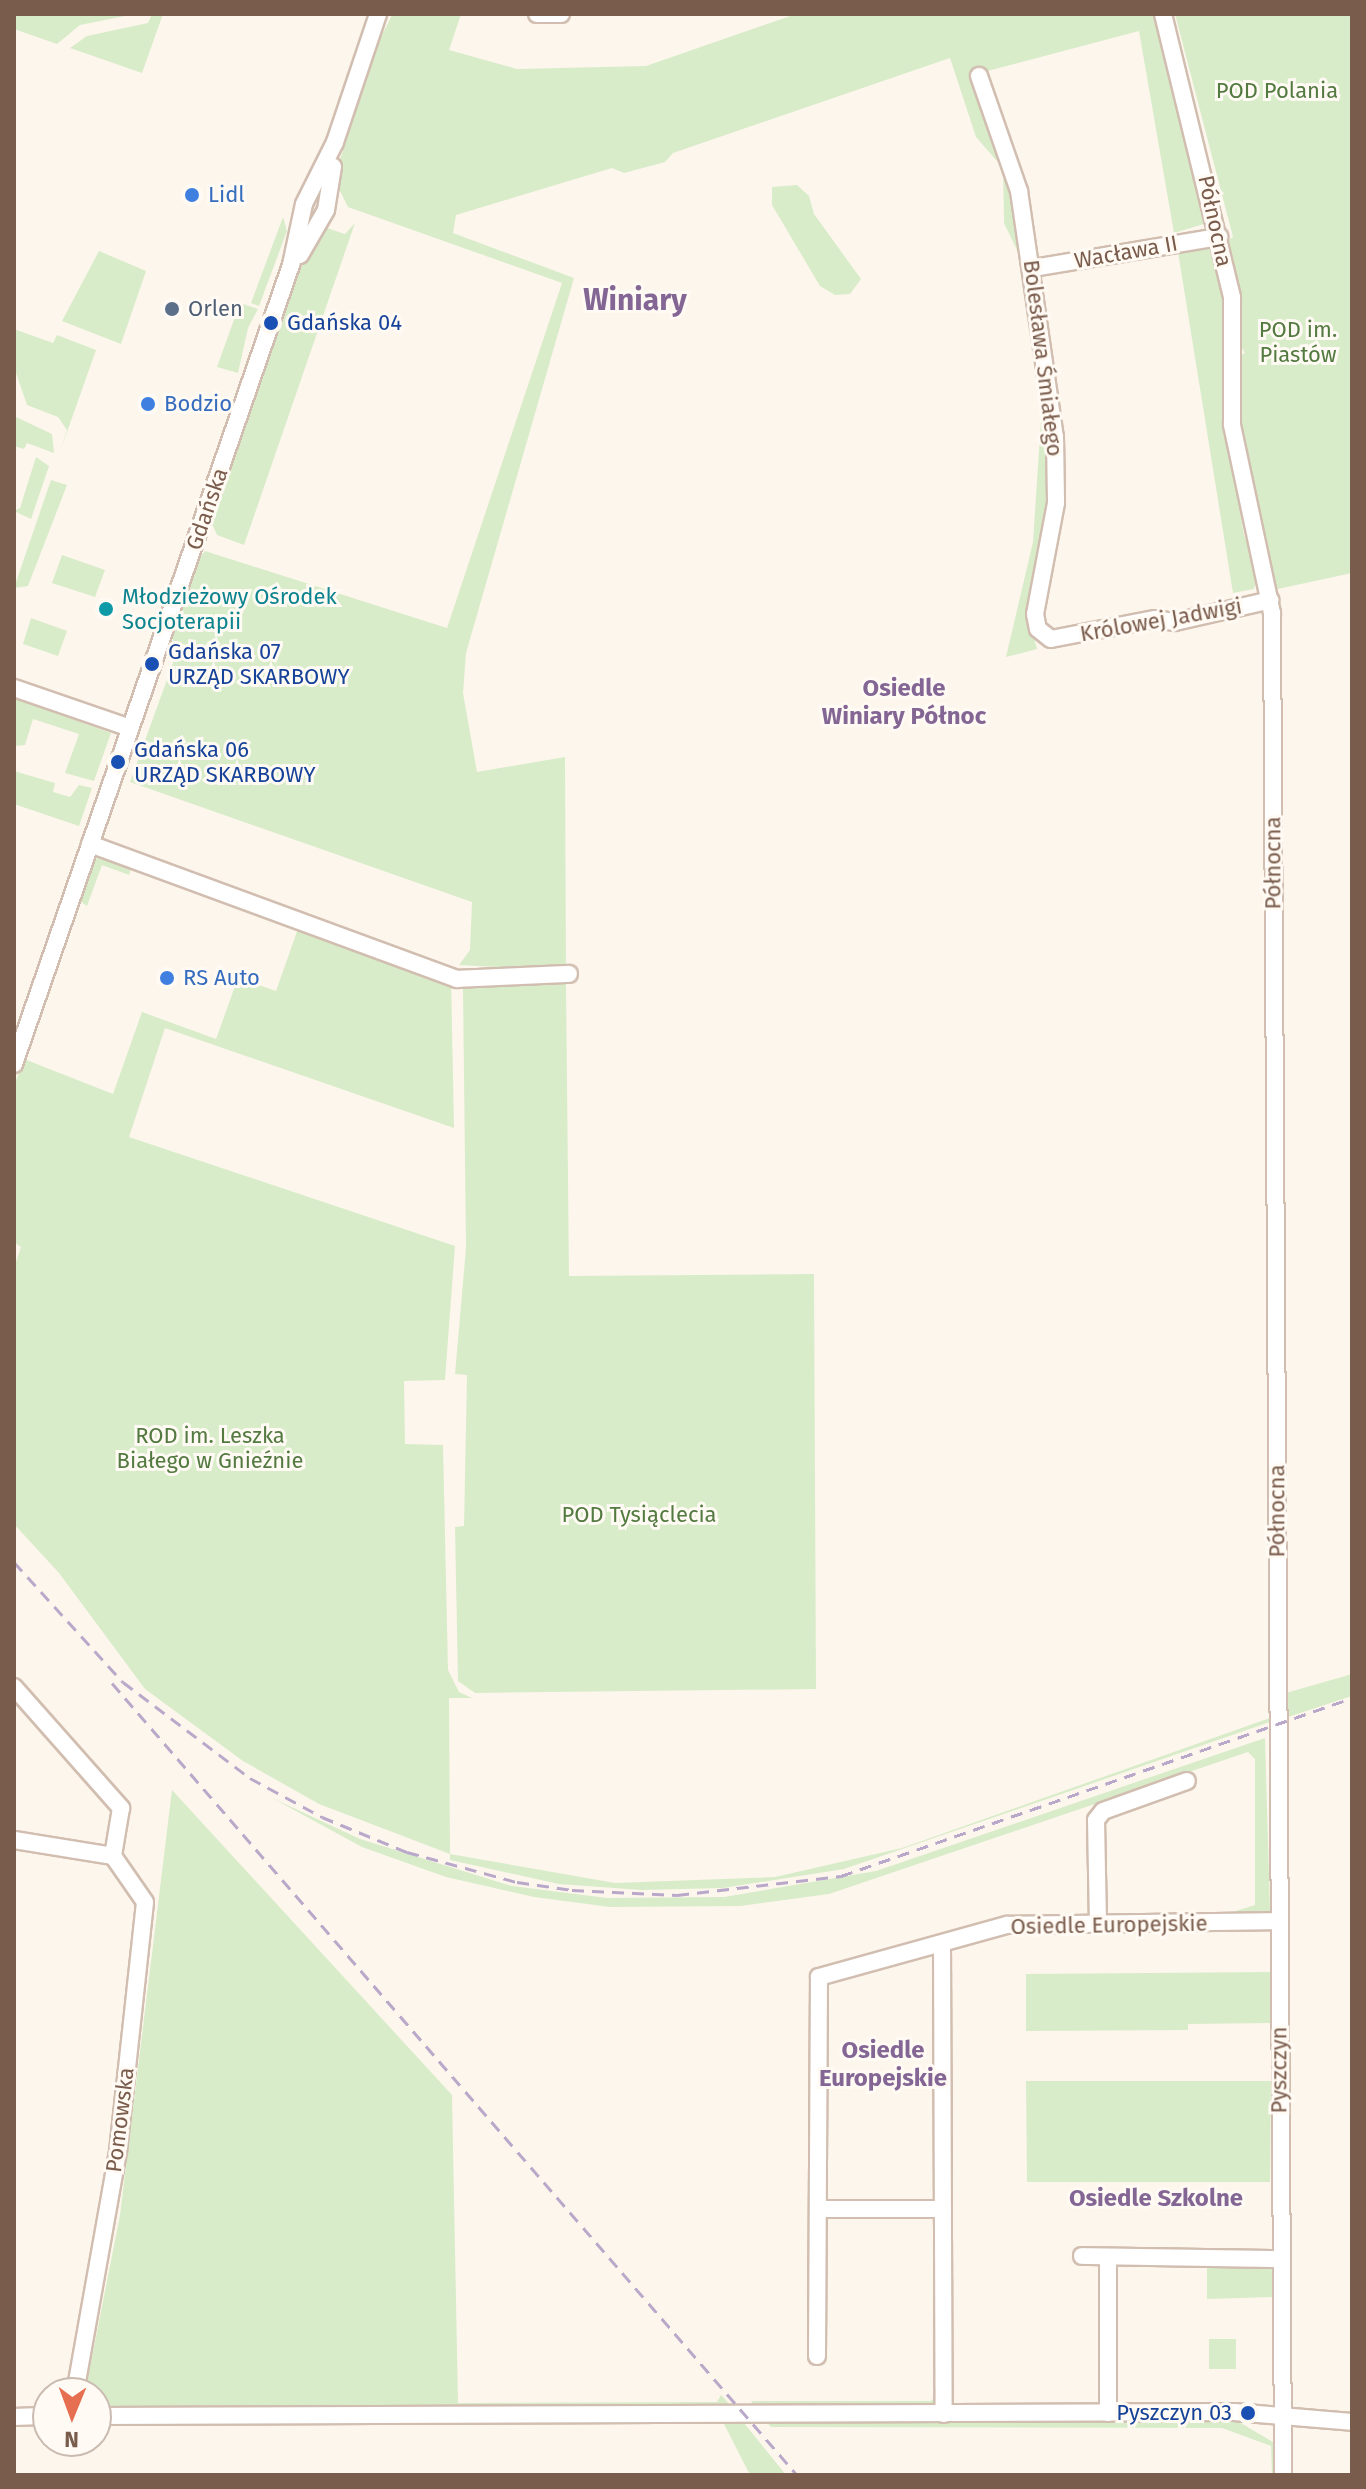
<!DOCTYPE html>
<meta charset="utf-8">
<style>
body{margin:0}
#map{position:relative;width:1366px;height:2489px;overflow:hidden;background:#fdf6ec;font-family:"Fira Sans",sans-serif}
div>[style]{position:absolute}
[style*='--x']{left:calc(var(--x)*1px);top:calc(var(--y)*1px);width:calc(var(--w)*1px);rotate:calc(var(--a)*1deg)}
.green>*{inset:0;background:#d8ecc9}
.roads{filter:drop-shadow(2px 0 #d1beb0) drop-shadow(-2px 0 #d1beb0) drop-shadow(0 2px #d1beb0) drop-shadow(0 -2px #d1beb0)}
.minor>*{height:16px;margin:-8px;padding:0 8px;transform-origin:8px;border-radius:8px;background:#fff}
.rail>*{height:3px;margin-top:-1.5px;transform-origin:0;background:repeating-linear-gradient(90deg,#b9a8c9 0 12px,transparent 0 20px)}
.dots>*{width:22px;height:22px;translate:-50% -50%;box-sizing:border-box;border:4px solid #fffaf3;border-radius:50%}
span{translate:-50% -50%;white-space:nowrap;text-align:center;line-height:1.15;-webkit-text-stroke:6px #fffaf3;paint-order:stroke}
.park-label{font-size:22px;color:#537a41}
.shop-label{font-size:22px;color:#366cbe}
.left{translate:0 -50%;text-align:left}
.street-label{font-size:22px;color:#7a5c4d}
.service-label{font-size:22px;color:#4e5e75}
.transit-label{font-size:22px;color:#164399}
.right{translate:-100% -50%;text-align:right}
.culture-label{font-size:22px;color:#0d838f}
.neighbourhood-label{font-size:24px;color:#846695;font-weight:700}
.district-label{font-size:30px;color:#846695;font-weight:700}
.frame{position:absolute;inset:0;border:16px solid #7a5c4d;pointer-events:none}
.north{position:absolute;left:32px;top:2377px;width:80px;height:80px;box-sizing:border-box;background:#fffaf3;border:2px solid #cabbb1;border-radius:50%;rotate:181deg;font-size:22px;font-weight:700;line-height:32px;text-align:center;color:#7a5c4d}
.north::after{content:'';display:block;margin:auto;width:28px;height:36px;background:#e76f51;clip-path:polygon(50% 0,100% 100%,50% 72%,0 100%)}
</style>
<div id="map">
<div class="green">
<div style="clip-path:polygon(14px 14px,135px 14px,80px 25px,57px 44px,14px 29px)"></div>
<div style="clip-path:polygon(152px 14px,163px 14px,142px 73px,70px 48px,87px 36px,148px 23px)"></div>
<div style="clip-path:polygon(461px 14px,449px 50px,517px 69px,646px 66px,796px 14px,1158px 14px,1207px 223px,1174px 233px,1139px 31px,972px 75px,1008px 172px,1025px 267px,1004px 223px,1003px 168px,976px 137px,950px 58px,673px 153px,665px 162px,624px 173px,612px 168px,456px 215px,453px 233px,574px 278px,466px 653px,463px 693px,477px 772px,565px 757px,566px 971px,459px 965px,470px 950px,472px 902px,130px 782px,173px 663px,173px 631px,196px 562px,205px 551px,447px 628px,562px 283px,348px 207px,334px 179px,375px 49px,392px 15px)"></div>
<div style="clip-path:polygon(1175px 14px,1352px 14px,1352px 573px,1273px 590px,1239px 446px,1239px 356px,1245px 353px,1239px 343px,1226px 242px,1233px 237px)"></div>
<div style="clip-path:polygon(797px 185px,809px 196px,814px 214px,861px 279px,850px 294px,835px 295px,820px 286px,772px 205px,772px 187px)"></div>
<div style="clip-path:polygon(283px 217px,287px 231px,259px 306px,251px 303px)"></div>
<div style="clip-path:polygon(355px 223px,244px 545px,217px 535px,211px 522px,293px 279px,324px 227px,345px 234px)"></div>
<div style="clip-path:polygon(1211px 245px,1216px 248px,1227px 302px,1226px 428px,1244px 535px,1258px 572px,1254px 589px,1233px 593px,1178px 252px)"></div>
<div style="clip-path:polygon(99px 251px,146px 271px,121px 344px,62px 321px)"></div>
<div style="clip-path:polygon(240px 303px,258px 309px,248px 328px,238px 373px,217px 367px)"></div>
<div style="clip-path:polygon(14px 329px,53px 343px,57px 335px,96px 350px,61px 449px,67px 430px,58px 417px,27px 405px,14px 367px)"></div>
<div style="clip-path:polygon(1042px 405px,1051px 481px,1048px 529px,1027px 612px,1037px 649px,1006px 657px,1033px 542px)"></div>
<div style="clip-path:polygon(14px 416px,52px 434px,54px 453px,27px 443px,24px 449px,14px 446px)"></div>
<div style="clip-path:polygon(36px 457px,49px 466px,31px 519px,14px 511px,20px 508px)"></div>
<div style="clip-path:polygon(51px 480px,67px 485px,28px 586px,14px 588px)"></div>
<div style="clip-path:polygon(62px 555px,105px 570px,95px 597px,52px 583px)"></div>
<div style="clip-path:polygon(31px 618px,67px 631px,58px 656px,23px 644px)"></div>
<div style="clip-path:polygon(14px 698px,111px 733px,94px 781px,65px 773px,79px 734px,33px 719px,25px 745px,14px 746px)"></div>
<div style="clip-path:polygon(14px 771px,55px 783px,53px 792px,70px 797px,79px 785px,92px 788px,79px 826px,14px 804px)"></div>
<div style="clip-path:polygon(106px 854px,133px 863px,129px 875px,102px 865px,87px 906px,78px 900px,92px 861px)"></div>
<div style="clip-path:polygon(300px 923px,451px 975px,454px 1128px,165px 1028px,129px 1137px,455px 1246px,445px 1380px,404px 1381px,405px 1444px,443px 1445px,448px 1670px,459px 1692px,472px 1698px,449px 1698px,450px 1854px,615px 1883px,775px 1877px,902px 1848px,1273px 1717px,1273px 1721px,844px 1869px,723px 1888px,642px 1890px,559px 1884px,450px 1860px,450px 1854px,319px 1804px,243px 1761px,145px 1689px,59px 1573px,14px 1524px,14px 1268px,21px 1247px,14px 1242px,14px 1086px,24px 1059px,113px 1094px,142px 1012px,216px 1039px,238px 978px,276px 991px)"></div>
<div style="clip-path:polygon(482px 982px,566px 984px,569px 1276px,814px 1274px,816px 1689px,475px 1693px,458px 1681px,455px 1527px,464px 1526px,467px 1375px,455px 1374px,466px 1248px,463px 989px)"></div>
<div style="clip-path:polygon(1352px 1674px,1352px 1696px,1282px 1719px,1286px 1693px)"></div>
<div style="clip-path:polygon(1265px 1738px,1270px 1911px,1266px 1916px,1236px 1916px,1236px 1911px,1255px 1905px,1255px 1759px,1248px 1752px,829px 1894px,740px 1906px,610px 1907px,534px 1897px,446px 1877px,362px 1847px,272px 1798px,360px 1839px,512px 1886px,607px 1898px,724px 1897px,876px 1871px)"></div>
<div style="clip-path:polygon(172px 1790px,452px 2095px,458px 2403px,717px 2402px,721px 2395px,733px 2408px,96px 2412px,96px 2393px,85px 2393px,120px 2215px)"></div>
<div style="clip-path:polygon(1270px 1972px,1270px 2023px,1188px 2024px,1188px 2030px,1026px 2031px,1026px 1974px)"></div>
<div style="clip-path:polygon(1026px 2081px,1271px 2081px,1270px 2182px,1027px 2182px)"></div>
<div style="clip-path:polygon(1207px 2266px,1273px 2267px,1272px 2297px,1207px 2299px)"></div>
<div style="clip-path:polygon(1209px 2339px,1236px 2339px,1236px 2369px,1209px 2369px)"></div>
<div style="clip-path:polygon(937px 2395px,935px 2408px,757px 2409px,751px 2401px,931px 2401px)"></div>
<div style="clip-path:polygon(740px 2418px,786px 2475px,750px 2475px,723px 2422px,96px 2426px,96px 2421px)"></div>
<div style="clip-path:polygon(764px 2419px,1234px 2419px,1278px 2445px,1279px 2475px,1272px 2475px,1271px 2446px,1222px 2428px,771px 2427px)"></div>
</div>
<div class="roads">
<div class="minor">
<div style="--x:537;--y:14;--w:24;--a:0"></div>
<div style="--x:1163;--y:14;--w:292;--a:76.3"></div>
<div style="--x:1232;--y:298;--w:127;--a:90"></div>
<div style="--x:1232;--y:425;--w:192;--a:78"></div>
<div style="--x:1272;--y:613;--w:1862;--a:89.66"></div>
<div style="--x:979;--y:76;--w:122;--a:70.8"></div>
<div style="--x:1019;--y:191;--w:249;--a:81.7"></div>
<div style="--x:1055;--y:437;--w:66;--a:89.1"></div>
<div style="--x:1056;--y:503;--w:113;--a:100.7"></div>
<div style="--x:1035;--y:614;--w:15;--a:79"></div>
<div style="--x:1038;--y:629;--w:16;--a:38"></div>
<div style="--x:1051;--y:639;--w:106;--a:-10.9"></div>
<div style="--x:1155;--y:619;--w:20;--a:9"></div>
<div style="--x:1175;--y:622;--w:98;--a:-12.9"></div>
<div style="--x:300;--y:255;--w:52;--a:-60"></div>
<div style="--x:326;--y:210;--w:44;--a:-80.8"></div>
<div style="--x:1033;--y:268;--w:189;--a:-9.5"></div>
<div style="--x:14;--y:688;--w:123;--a:19"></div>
<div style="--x:90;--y:844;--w:391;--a:20.2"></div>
<div style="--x:457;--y:979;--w:112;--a:-2.6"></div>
<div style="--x:14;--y:1064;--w:846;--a:-70.88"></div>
<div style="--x:291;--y:265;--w:62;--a:-78"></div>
<div style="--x:304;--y:204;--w:69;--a:-63.4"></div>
<div style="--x:335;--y:142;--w:135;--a:-71.4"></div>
<div style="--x:14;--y:1687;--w:162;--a:48.5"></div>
<div style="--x:121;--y:1808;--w:49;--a:99.5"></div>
<div style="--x:113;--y:1856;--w:100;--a:-170.8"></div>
<div style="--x:1098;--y:1924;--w:104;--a:-91.1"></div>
<div style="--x:1096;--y:1820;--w:11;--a:-52"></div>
<div style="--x:1103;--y:1811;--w:89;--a:-19.7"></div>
<div style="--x:942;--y:1944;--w:470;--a:89.8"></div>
<div style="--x:818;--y:2209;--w:125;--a:0"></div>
<div style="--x:1082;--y:2256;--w:198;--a:0.9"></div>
<div style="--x:817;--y:2356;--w:379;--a:-89.7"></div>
<div style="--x:819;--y:1977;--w:195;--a:-15.5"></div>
<div style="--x:1007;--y:1925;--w:271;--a:-0.8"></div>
<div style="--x:75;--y:2393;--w:246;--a:-79.9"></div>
<div style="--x:118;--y:2151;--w:250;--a:-83.8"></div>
<div style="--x:145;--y:1902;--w:56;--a:-124.8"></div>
<div style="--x:1108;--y:2413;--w:155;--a:-90"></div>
<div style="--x:96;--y:2416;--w:1138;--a:-0.2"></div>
<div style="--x:1234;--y:2412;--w:118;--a:4.8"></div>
<div style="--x:14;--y:2417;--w:34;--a:-2"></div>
</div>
</div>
<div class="rail">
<div style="--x:14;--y:1562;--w:162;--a:47.8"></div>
<div style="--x:123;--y:1682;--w:159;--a:37.1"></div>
<div style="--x:250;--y:1778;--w:82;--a:28.4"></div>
<div style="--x:322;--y:1817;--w:92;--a:22.4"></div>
<div style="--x:407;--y:1852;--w:114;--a:15.3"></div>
<div style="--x:517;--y:1882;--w:56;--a:8.3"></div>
<div style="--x:572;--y:1890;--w:105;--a:2.7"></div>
<div style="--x:677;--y:1895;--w:165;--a:-6.6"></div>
<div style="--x:841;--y:1876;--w:541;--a:-19.21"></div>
<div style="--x:112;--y:1683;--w:1047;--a:49.14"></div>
</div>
<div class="dots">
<div style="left:192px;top:195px;background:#3f7fe0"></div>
<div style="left:172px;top:309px;background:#5c6f8a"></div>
<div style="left:271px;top:323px;background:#1a4fb4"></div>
<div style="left:148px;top:404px;background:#3f7fe0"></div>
<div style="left:106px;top:609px;background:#0f9aa8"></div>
<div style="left:152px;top:664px;background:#1a4fb4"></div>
<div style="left:118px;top:762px;background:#1a4fb4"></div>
<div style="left:167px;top:978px;background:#3f7fe0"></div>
<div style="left:1248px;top:2413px;background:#1a4fb4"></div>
</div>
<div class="park-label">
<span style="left:1277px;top:91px">POD Polania</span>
<span style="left:1298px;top:342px">POD im.<br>Piastów</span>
<span style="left:210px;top:1448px">ROD im. Leszka<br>Białego w Gnieźnie</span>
<span style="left:639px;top:1515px">POD Tysiąclecia</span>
</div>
<div class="shop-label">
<span class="left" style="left:208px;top:195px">Lidl</span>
<span class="left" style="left:164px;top:404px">Bodzio</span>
<span class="left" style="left:183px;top:978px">RS Auto</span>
</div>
<div class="street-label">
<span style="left:1215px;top:221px;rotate:78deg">Północna</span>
<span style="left:1126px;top:252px;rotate:-10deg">Wacława II</span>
<span style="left:1043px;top:358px;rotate:83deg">Bolesława Śmiałego</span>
<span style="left:207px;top:509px;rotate:-71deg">Gdańska</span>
<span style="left:1161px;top:620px;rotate:-10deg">Królowej Jadwigi</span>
<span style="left:1273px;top:863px;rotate:-90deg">Północna</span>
<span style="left:1277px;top:1511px;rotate:-90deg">Północna</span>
<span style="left:1109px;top:1925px;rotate:-1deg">Osiedle Europejskie</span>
<span style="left:1279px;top:2070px;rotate:-90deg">Pyszczyn</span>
<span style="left:120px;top:2120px;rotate:-83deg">Pomowska</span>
</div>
<div class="service-label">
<span class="left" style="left:188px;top:309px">Orlen</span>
</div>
<div class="transit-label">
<span class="left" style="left:287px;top:323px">Gdańska 04</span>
<span class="left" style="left:168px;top:664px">Gdańska 07<br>URZĄD SKARBOWY</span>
<span class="left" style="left:134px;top:762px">Gdańska 06<br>URZĄD SKARBOWY</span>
<span class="right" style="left:1232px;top:2413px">Pyszczyn 03</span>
</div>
<div class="culture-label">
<span class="left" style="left:122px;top:609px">Młodzieżowy Ośrodek<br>Socjoterapii</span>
</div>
<div class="neighbourhood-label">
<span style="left:904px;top:703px">Osiedle<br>Winiary Północ</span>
<span style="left:883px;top:2065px">Osiedle<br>Europejskie</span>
<span style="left:1156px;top:2199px">Osiedle Szkolne</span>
</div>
<div class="district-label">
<span style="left:635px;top:300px">Winiary</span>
</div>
<div class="frame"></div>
<div class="north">N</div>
</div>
